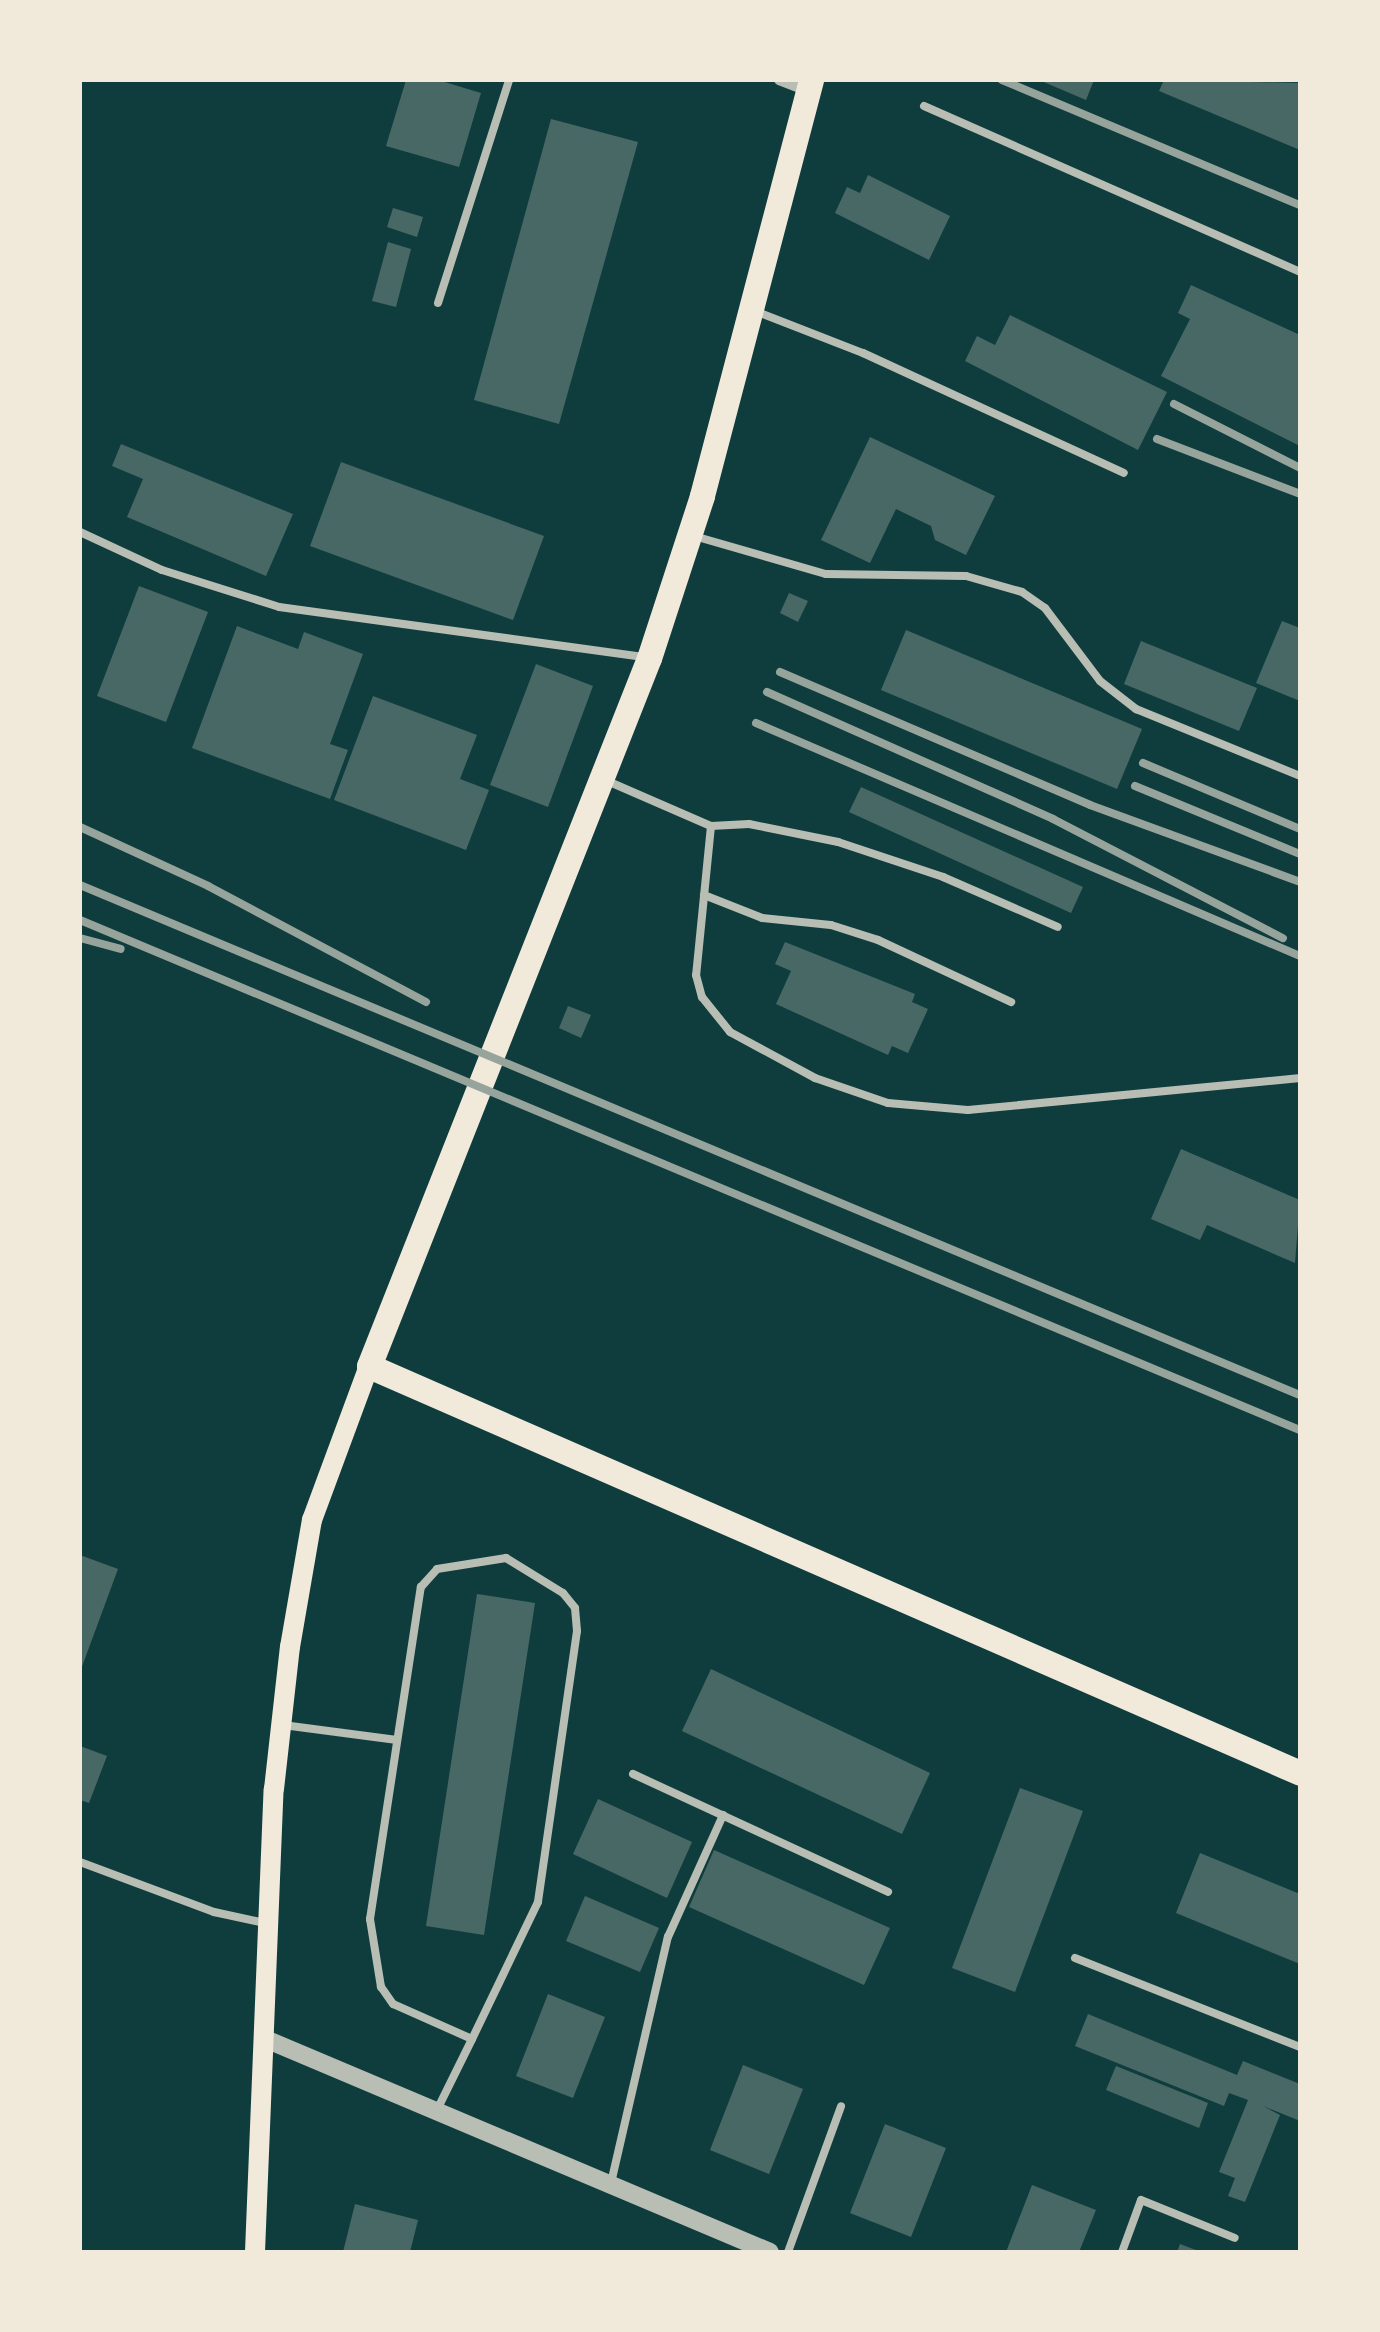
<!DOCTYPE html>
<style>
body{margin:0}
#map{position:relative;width:1380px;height:2332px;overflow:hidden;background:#0f3d3e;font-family:Barlow,sans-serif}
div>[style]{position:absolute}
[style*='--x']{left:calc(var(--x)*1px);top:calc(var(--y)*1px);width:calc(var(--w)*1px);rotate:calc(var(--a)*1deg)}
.building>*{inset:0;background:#486865}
.service>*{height:8px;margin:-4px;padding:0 4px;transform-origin:4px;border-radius:4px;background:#b8beb3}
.minor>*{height:10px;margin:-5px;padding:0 5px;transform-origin:5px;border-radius:5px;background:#b8beb3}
.tertiary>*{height:18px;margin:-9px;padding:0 9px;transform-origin:9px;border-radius:9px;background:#b8beb3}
.secondary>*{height:20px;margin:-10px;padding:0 10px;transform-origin:10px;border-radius:10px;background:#f1e9da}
.primary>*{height:25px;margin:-12.5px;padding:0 12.5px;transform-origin:12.5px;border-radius:12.5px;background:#f1e9da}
.rail>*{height:8px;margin:-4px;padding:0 4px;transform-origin:4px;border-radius:4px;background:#97a49c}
span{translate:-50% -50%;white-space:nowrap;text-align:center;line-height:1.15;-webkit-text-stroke:10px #f1e9da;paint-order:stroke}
.frame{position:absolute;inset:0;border:82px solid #f1e9da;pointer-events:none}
</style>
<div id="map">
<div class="building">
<div style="clip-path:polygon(406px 80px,438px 80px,481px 93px,459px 167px,386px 146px)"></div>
<div style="clip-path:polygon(1039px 80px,1094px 80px,1086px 100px)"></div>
<div style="clip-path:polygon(1164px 80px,1300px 83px,1300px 150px,1159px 91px)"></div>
<div style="clip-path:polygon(551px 119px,638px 142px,559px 424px,474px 400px)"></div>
<div style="clip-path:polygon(868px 175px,950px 216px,929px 260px,835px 213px,847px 187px,860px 193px)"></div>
<div style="clip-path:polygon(393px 208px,423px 217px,417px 237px,387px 227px)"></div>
<div style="clip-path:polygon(388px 242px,411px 249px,396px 307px,372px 301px)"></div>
<div style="clip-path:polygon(1191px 285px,1300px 335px,1300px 446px,1161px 376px,1190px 319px,1178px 313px)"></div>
<div style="clip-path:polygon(1010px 315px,1167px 392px,1138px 450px,965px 361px,977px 336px,995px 345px)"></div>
<div style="clip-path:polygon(870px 437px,995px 496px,966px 555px,935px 540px,931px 526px,896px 509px,870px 563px,821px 540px)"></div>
<div style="clip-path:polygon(121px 444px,293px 514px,266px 576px,127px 517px,143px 479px,112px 466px)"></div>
<div style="clip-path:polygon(341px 462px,544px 536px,513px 620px,310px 546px)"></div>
<div style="clip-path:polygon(139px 586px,208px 612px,166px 722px,97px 696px)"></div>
<div style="clip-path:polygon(789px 593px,808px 601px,798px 622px,780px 613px)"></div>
<div style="clip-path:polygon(1282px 621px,1300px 628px,1300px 701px,1256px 683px)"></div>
<div style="clip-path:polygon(237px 626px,298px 649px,304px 632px,363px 654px,330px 744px,348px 750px,330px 799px,192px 748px)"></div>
<div style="clip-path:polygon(906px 630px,1142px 729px,1117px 789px,881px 690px)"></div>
<div style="clip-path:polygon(1141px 641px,1257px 688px,1239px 731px,1124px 684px)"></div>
<div style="clip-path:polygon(536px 664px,593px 686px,548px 807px,490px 785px)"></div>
<div style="clip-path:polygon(373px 696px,477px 735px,460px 779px,489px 790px,466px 850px,334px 800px)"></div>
<div style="clip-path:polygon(861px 787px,1083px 887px,1071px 913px,849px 812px)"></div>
<div style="clip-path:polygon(785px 942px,915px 994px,912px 1002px,928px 1009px,908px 1053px,892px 1046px,888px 1055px,776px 1004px,791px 971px,775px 964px)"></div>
<div style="clip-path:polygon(568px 1006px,591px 1015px,581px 1038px,559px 1028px)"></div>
<div style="clip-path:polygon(1181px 1149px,1300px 1200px,1295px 1263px,1207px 1225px,1200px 1240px,1151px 1219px)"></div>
<div style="clip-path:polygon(80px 1555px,118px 1569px,80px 1672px)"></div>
<div style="clip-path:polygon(477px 1594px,535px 1603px,484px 1935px,426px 1926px)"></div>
<div style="clip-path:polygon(711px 1669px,930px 1773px,902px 1834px,682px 1731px)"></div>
<div style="clip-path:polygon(80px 1746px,107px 1756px,89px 1803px,80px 1800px)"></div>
<div style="clip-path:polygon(1020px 1788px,1083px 1811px,1015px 1992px,952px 1968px)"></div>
<div style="clip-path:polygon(598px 1799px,692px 1842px,667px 1898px,573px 1854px)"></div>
<div style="clip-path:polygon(714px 1850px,890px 1928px,864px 1985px,689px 1907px)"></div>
<div style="clip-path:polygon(1200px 1853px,1300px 1894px,1300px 1964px,1176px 1913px)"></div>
<div style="clip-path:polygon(585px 1896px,659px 1928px,640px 1972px,566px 1941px)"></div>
<div style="clip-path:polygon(548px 1994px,605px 2017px,573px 2098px,516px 2076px)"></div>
<div style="clip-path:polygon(1088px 2014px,1237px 2075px,1243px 2061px,1300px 2084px,1300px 2121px,1263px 2106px,1280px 2115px,1245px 2202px,1228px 2196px,1235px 2178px,1219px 2172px,1248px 2100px,1229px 2093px,1224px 2106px,1075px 2046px)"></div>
<div style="clip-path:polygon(743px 2065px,803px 2089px,769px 2174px,710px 2150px)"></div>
<div style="clip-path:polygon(1116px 2066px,1208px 2103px,1199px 2128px,1106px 2090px)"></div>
<div style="clip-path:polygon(885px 2124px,946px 2148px,911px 2237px,850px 2213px)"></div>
<div style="clip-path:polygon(1032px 2185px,1096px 2210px,1079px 2252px,1006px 2252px)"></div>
<div style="clip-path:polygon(355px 2204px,418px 2220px,410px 2252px,343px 2252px)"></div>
<div style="clip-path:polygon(1180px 2244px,1201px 2252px,1177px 2252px)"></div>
</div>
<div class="service">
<div style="--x:924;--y:106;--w:411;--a:23.8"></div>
<div style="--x:438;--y:303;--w:234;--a:-72.3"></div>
<div style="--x:755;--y:311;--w:116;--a:21.3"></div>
<div style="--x:863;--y:353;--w:287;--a:24.7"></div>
<div style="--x:80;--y:532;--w:90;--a:24.9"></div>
<div style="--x:162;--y:570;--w:123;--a:17.5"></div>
<div style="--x:279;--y:607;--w:368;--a:7.8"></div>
<div style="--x:694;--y:536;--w:137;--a:16.1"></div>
<div style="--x:826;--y:574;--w:140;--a:0.8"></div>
<div style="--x:966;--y:576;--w:58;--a:15.9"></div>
<div style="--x:1022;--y:592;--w:28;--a:35"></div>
<div style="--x:1045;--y:608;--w:91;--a:53"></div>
<div style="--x:1100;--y:681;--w:46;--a:37.9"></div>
<div style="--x:1136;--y:709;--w:177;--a:22.2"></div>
<div style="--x:605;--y:780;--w:116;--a:23.5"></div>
<div style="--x:711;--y:826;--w:150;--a:95.7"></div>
<div style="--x:696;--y:975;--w:23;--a:75"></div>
<div style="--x:702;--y:997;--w:45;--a:51.3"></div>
<div style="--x:730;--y:1032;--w:97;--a:28.4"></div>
<div style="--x:815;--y:1078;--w:77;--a:18.9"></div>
<div style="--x:888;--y:1103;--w:80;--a:5"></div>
<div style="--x:968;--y:1110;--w:334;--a:-5.5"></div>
<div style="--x:711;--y:826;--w:38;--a:-3"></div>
<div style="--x:749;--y:824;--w:91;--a:11.4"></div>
<div style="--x:838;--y:842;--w:111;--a:18.4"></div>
<div style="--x:943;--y:877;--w:125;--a:23.5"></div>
<div style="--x:704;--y:895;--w:62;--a:21.6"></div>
<div style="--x:762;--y:918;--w:69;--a:5.8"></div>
<div style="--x:831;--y:925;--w:49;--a:17.7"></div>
<div style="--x:878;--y:940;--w:147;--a:25"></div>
<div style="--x:506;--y:1558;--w:67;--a:31.6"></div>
<div style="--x:563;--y:1593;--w:19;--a:51"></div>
<div style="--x:575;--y:1608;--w:23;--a:85"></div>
<div style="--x:577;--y:1631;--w:274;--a:98.2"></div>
<div style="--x:538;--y:1902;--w:152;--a:115.7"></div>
<div style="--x:472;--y:2039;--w:86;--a:-156.1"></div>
<div style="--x:393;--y:2004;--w:21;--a:-125"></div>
<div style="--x:381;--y:1987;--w:69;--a:-99.2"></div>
<div style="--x:370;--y:1919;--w:336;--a:-81.3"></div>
<div style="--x:421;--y:1587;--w:24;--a:-48"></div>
<div style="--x:437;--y:1569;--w:70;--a:-9.1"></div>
<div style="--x:283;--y:1725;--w:115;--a:7.5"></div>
<div style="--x:633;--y:1774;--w:281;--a:24.8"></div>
<div style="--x:80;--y:1862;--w:143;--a:20.5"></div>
<div style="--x:214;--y:1912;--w:52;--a:12.2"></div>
<div style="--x:1075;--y:1958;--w:242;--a:21.6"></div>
<div style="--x:436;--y:2112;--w:81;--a:-63.7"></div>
<div style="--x:611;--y:2183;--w:253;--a:-77"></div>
<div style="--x:668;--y:1937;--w:134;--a:-65.7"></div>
<div style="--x:788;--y:2252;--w:155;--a:-70"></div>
<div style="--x:1122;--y:2252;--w:55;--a:-69.9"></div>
<div style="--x:1141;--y:2200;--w:101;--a:22"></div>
</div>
<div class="minor">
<div style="--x:779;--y:80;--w:30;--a:21"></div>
</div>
<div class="tertiary">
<div style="--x:263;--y:2038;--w:550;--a:22.88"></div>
</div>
<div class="secondary">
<div style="--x:255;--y:2252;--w:463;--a:-87.7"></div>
<div style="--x:274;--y:1789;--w:143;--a:-83.6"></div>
<div style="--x:290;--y:1647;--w:129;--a:-80.2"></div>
<div style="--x:312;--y:1520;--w:164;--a:-69.7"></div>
</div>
<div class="primary">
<div style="--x:811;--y:80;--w:430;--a:104.7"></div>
<div style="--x:702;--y:496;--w:170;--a:108.1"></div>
<div style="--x:649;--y:658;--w:761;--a:111.58"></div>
<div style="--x:369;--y:1366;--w:1016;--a:23.61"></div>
</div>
<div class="rail">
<div style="--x:1002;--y:80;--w:323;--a:22.8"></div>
<div style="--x:1174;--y:404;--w:141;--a:26.9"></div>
<div style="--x:1157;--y:439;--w:153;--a:21"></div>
<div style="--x:780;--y:672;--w:337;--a:23.2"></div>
<div style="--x:1090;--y:805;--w:224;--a:20.1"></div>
<div style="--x:767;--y:692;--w:313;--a:23.9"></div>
<div style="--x:1053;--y:819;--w:259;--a:27.4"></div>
<div style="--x:756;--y:723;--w:592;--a:23.19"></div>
<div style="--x:1143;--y:763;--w:170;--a:22.8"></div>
<div style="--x:1135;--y:786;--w:178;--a:22.4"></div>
<div style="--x:80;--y:827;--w:141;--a:24.7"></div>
<div style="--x:208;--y:886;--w:247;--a:28"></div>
<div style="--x:80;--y:885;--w:1322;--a:22.69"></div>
<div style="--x:80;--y:920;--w:1322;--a:22.69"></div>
<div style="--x:80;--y:938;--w:42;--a:15"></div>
</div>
<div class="frame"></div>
</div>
